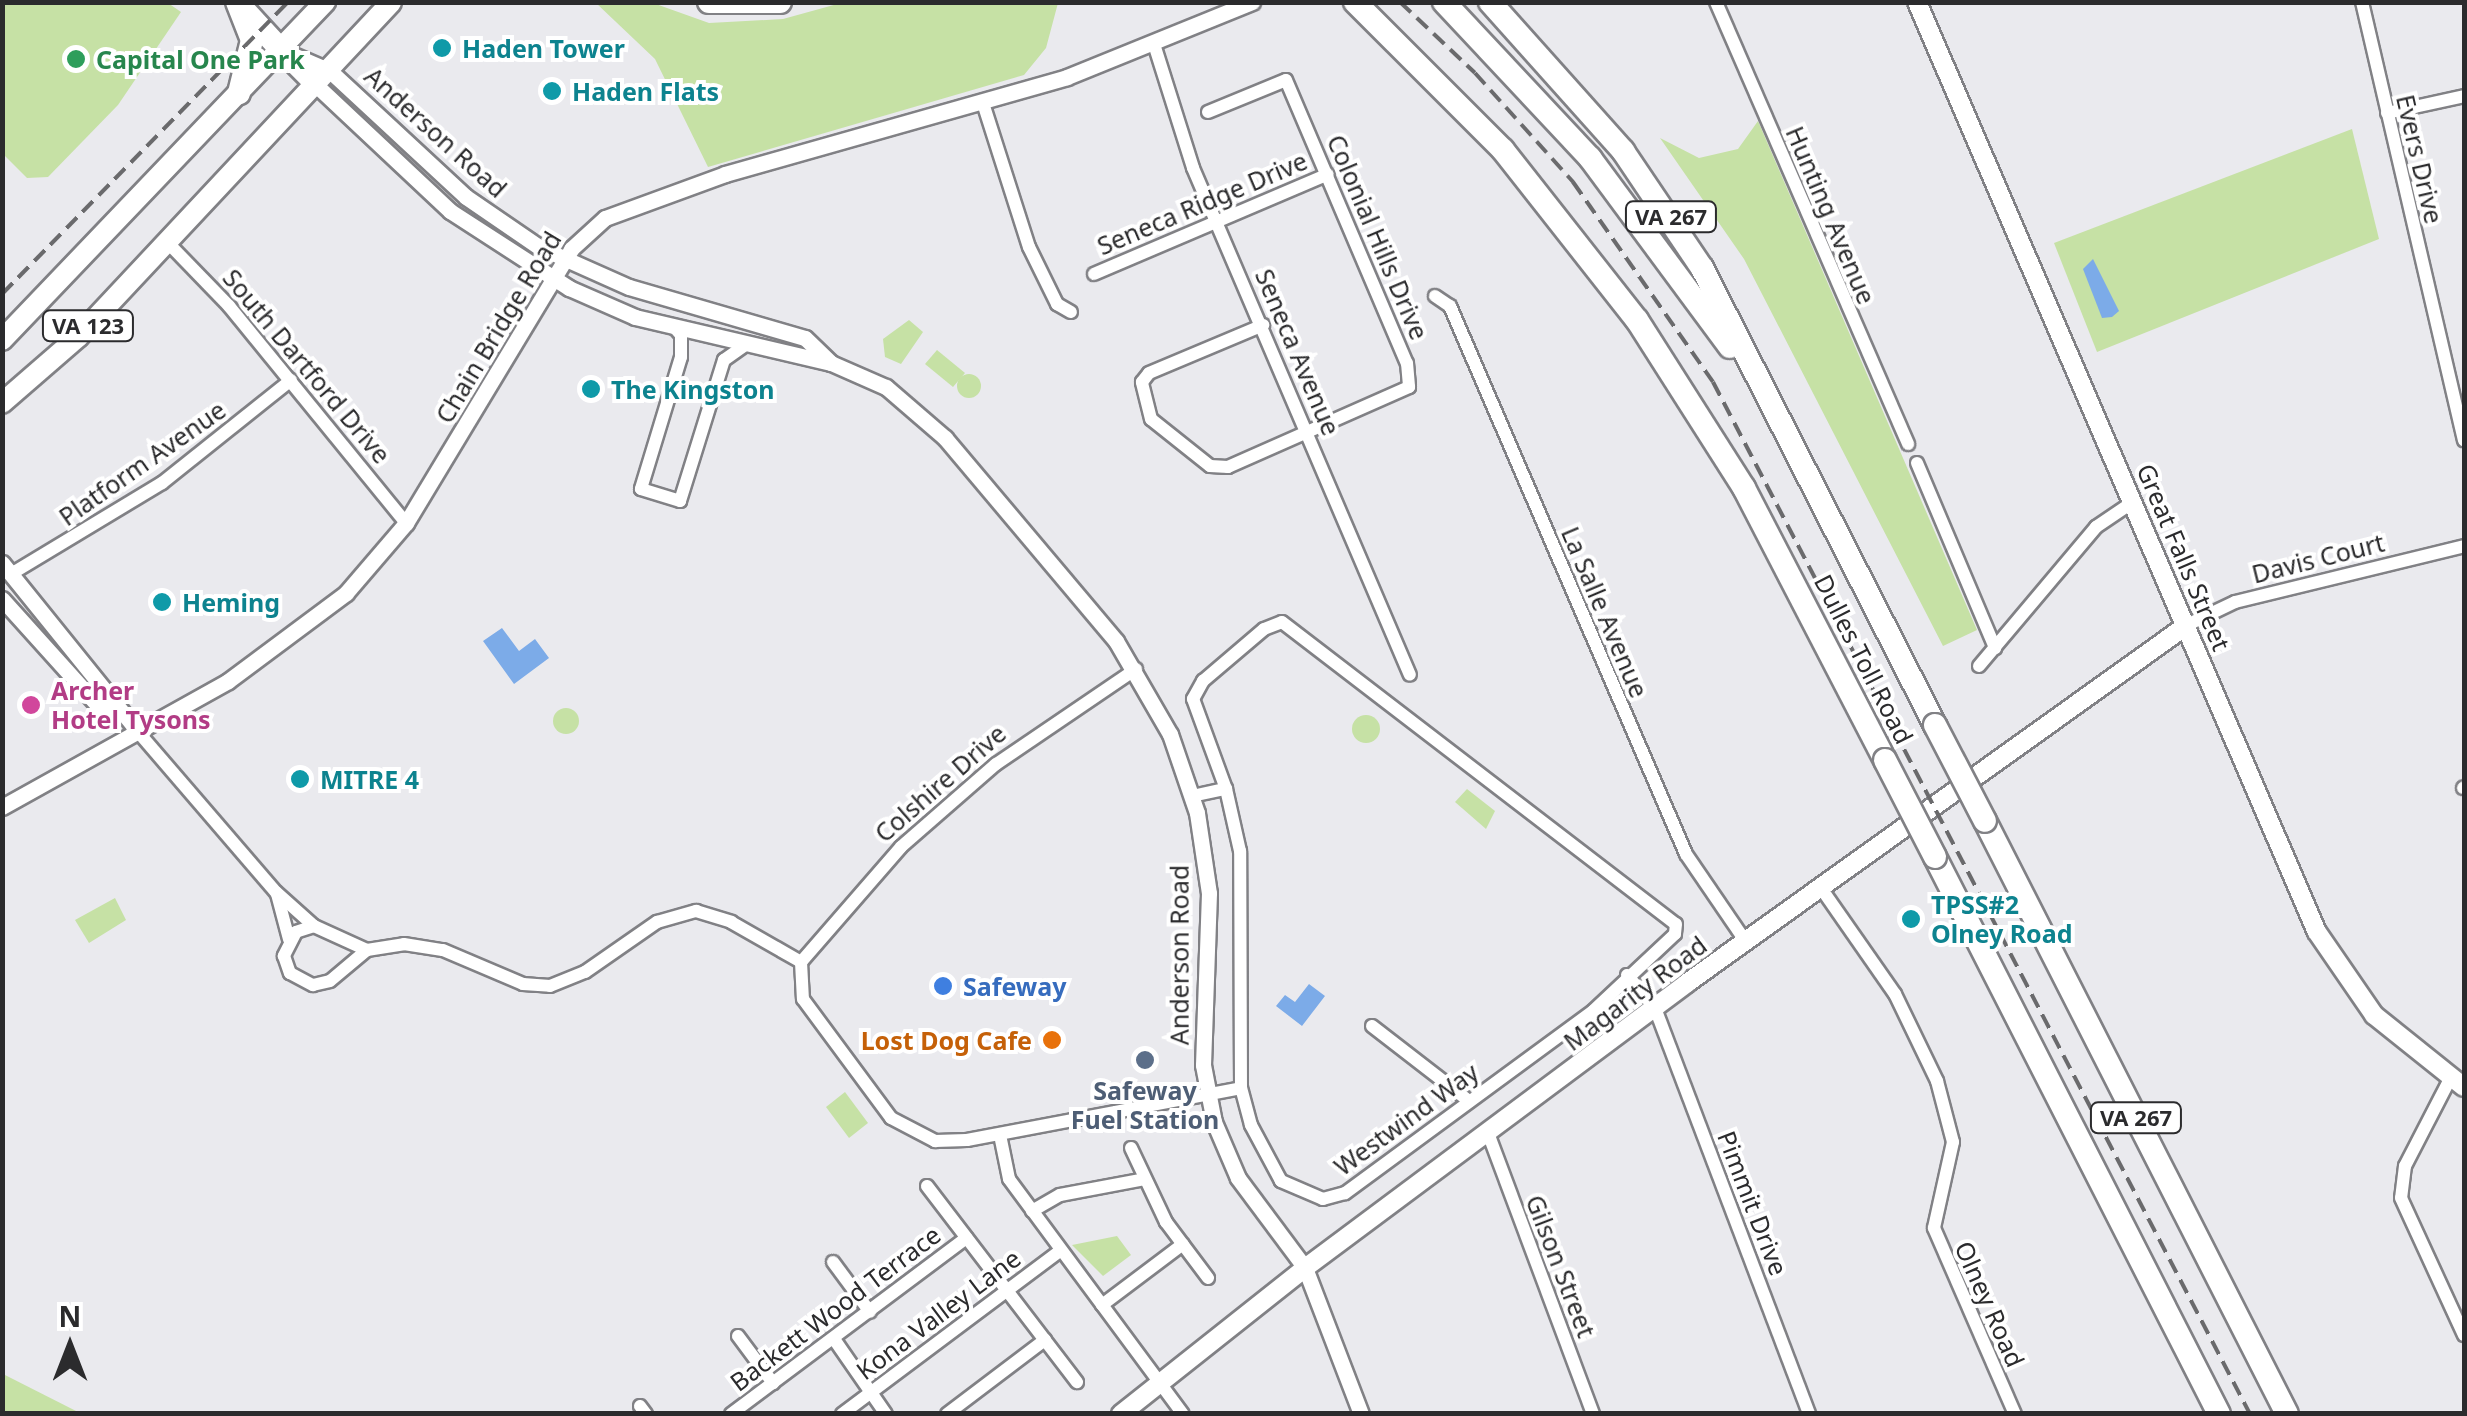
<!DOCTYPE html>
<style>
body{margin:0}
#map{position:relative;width:2467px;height:1416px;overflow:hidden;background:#eaeaee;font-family:"Noto Sans",sans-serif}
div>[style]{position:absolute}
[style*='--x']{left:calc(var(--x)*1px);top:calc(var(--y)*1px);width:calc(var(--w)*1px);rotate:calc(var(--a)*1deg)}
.green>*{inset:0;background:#c6e1a5}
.round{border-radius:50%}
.water>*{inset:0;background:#7cabe8}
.roads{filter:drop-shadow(2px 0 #818185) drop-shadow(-2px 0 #818185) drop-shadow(0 2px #818185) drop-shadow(0 -2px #818185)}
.minor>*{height:12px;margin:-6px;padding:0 6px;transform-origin:6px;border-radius:6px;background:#fff}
.tertiary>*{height:15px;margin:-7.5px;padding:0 7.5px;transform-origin:7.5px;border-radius:7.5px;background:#fff}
.secondary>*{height:18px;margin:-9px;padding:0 9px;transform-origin:9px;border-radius:9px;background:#fff}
.primary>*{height:20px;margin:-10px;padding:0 10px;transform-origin:10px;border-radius:10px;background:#fff}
.motorway>*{height:22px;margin:-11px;padding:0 11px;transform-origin:11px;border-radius:11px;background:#fff}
.rail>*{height:4px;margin-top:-2px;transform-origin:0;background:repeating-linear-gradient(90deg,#6a6a6c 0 15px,transparent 0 23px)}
.bridges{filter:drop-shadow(2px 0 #818185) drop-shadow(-2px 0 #818185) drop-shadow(0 2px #818185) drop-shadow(0 -2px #818185)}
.motorway-bridge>*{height:22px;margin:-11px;padding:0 11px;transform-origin:11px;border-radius:11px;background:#fff}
.dots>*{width:28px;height:28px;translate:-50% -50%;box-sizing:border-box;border:5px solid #fff;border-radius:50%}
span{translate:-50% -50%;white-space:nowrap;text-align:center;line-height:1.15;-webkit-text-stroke:8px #fff;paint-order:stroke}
.shield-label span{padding:2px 8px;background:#fff;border:2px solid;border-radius:8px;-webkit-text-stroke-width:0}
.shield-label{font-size:22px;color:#2b2b2d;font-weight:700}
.culture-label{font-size:25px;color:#0d838f;font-weight:700}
.left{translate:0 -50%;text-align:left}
.leisure-label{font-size:25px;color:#27864d;font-weight:700}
.street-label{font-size:25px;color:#2b2b2d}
.hotel-label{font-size:25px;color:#b23c85;font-weight:700}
.shop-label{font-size:25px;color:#366cbe;font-weight:700}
.food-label{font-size:25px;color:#c56008;font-weight:700}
.right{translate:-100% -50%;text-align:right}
.service-label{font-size:25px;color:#4e5e75;font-weight:700}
.frame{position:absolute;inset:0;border:5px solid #2b2b2d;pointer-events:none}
.north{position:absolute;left:20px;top:1296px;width:100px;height:100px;-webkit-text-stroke:8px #fff;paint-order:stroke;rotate:0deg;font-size:28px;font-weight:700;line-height:40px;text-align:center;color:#2b2b2d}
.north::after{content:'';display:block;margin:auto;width:35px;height:45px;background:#2b2b2d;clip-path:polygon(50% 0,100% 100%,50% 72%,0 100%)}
</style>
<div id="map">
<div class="green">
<div style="clip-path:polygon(2px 3px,168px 3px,181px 12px,118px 105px,48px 177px,27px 178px,3px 154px)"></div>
<div style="clip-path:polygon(596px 3px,653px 3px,709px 23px,783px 19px,841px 3px,1058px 3px,1046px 48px,1024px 75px,708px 167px,655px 59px)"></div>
<div style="clip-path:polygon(1758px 121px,1977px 630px,1943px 646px,1744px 259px,1660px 138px,1699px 158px,1738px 149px)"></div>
<div style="clip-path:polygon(2352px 129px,2379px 239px,2097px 352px,2054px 243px)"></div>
<div style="clip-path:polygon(909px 320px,923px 332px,901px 364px,885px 357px,883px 339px)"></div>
<div style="clip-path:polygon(937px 350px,965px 373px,953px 387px,925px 364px)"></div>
<div class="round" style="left:957px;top:374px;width:24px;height:24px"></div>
<div class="round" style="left:553px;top:708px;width:26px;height:26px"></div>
<div class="round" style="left:1352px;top:715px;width:28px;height:28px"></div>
<div style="clip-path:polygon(1467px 789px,1495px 811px,1486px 829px,1455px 802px)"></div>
<div style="clip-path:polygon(115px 898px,126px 920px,89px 943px,75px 920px)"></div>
<div style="clip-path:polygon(845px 1092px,868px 1123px,849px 1138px,826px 1107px)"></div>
<div style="clip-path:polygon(1117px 1236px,1131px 1255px,1103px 1276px,1072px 1245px)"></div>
<div style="clip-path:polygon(3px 1374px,80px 1413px,3px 1413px)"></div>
</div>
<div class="water">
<div style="clip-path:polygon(2093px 259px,2119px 311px,2112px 317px,2102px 318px,2083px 269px)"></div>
<div style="clip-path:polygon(502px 628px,519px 651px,535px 639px,549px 658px,514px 684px,483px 641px)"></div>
<div style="clip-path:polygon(1309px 984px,1325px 996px,1302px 1026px,1276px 1006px,1285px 995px,1295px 1002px)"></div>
</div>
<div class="roads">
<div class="minor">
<div style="--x:1716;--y:2;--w:482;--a:66.5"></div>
<div style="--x:2362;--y:2;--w:450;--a:76.9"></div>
<div style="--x:1154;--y:44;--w:130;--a:72.5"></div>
<div style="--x:1193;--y:168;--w:551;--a:66.83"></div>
<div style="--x:983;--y:103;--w:151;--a:72.3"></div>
<div style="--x:1029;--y:247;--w:64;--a:63.8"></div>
<div style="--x:1057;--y:304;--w:16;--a:30"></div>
<div style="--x:1208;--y:112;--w:84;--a:-22.3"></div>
<div style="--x:1286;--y:80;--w:308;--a:66.9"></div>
<div style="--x:1407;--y:363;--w:24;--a:85"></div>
<div style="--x:1409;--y:387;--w:198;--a:156.2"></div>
<div style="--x:1228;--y:467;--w:18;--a:-177"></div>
<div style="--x:1210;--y:466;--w:75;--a:-141.5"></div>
<div style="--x:1151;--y:419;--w:38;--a:-104"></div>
<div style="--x:1142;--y:382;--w:11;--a:-52"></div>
<div style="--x:1149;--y:373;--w:124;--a:-22.8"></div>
<div style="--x:2387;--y:113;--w:79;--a:-12.4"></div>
<div style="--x:168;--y:243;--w:88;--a:45.9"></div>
<div style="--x:229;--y:306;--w:280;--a:50.8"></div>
<div style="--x:1094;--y:274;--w:254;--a:-23.1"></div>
<div style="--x:1435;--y:296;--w:18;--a:34"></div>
<div style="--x:1450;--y:306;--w:597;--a:66.7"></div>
<div style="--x:1686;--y:854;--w:107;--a:55.7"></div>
<div style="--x:673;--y:326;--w:12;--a:48"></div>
<div style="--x:681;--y:335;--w:22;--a:90"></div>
<div style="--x:681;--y:357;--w:138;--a:106.9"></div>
<div style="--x:641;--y:489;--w:41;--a:17.1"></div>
<div style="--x:680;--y:501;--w:148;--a:-72.7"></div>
<div style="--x:724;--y:360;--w:28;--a:-35"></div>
<div style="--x:1917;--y:463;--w:201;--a:67.1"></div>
<div style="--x:11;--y:574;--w:176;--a:-31.1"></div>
<div style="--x:162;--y:483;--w:165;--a:-38.6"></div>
<div style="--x:1282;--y:622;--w:496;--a:37.5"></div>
<div style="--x:1676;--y:924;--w:10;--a:96"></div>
<div style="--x:1675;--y:934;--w:112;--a:136.8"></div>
<div style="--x:1593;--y:1011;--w:308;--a:143.7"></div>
<div style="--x:1345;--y:1193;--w:23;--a:165"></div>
<div style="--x:1323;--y:1199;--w:46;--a:-156.8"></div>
<div style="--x:1281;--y:1181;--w:64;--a:-118.2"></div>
<div style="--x:1251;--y:1125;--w:38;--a:-105"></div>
<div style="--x:1241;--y:1088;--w:237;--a:-90.2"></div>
<div style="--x:1240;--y:851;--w:64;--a:-102.7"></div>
<div style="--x:1226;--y:789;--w:96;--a:-110.1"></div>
<div style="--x:1193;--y:699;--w:21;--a:-61"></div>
<div style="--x:1203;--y:681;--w:80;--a:-40.4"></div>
<div style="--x:1264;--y:629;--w:19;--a:-21"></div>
<div style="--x:2187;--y:625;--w:53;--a:-25.6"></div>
<div style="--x:2235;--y:602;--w:236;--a:-13.7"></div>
<div style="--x:1979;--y:666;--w:182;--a:-49.9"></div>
<div style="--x:2096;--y:527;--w:45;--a:-34"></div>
<div style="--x:1136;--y:669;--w:169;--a:145.8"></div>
<div style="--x:996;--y:764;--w:126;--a:138.9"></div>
<div style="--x:901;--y:847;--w:152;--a:131"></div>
<div style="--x:801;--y:962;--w:37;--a:87"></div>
<div style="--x:803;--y:999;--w:148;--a:53.5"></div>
<div style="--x:891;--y:1118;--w:50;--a:27.6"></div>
<div style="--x:935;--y:1141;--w:32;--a:-2"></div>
<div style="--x:967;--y:1140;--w:279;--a:-10.7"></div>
<div style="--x:139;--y:733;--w:210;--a:49.3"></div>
<div style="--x:276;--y:892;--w:51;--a:41.8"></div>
<div style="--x:314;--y:926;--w:58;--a:24.4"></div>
<div style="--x:2463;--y:788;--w:1;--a:-45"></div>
<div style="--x:1192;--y:796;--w:35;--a:-12"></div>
<div style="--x:1821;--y:888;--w:129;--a:55.1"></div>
<div style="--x:1895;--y:994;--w:97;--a:64.2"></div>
<div style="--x:1937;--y:1081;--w:63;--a:75.3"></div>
<div style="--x:1953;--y:1142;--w:88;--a:102.5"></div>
<div style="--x:1934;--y:1228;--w:203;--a:66.5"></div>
<div style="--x:277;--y:894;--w:47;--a:75.1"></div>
<div style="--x:314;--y:926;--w:19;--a:162"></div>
<div style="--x:296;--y:932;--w:27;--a:117"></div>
<div style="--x:284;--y:956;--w:18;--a:71"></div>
<div style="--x:290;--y:973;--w:26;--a:28"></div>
<div style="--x:313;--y:985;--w:17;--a:-13"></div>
<div style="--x:330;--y:981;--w:48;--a:-40"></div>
<div style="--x:367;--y:950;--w:37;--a:-9"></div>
<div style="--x:404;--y:944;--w:39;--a:9"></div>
<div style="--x:443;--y:950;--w:87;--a:23"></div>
<div style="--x:523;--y:984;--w:27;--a:4"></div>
<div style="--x:550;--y:986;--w:38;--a:-22"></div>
<div style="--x:585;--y:972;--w:88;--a:-34.8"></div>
<div style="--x:657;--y:922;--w:41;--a:-15.8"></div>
<div style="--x:696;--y:911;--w:37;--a:17"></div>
<div style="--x:731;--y:922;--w:81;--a:29.7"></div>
<div style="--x:1627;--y:975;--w:43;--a:49.7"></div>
<div style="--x:1655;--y:1008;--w:434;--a:69.2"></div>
<div style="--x:1372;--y:1026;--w:123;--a:37.7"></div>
<div style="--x:2450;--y:1079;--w:98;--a:117.3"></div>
<div style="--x:2405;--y:1166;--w:32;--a:97"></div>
<div style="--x:2401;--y:1198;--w:151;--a:65.3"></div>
<div style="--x:1488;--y:1133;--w:300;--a:69.5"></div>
<div style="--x:1000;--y:1135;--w:45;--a:78.4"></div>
<div style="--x:1009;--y:1179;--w:292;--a:53.5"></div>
<div style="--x:1131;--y:1148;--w:82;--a:64.7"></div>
<div style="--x:1166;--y:1222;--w:70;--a:53.1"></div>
<div style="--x:927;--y:1186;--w:247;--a:52.6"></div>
<div style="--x:1032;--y:1211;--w:32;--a:-30"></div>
<div style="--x:1060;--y:1195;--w:86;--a:-10.7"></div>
<div style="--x:833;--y:1262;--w:62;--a:53.5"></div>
<div style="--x:1102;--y:1305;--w:101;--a:-37"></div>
<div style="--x:738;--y:1336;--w:59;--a:53.3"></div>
<div style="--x:834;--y:1339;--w:91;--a:55.3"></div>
<div style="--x:640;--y:1406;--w:10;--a:53"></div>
<div style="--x:731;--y:1414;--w:294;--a:-36.8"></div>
<div style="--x:842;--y:1414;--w:272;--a:-36.8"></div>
<div style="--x:947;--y:1414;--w:123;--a:-37.1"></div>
</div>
<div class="tertiary">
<div style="--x:291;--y:54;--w:43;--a:23.6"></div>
<div style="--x:330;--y:71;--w:185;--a:42.8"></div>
<div style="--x:466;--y:197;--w:88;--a:34.4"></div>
<div style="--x:539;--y:247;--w:98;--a:24"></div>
<div style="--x:629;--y:287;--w:183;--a:16.2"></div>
<div style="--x:805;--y:338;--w:36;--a:44"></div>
<div style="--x:317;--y:86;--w:183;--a:43.2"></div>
<div style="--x:450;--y:211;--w:142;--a:32.9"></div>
<div style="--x:569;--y:288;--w:72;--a:23.7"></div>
<div style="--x:635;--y:317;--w:201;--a:13.2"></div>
<div style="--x:831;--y:363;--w:60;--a:23.6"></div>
<div style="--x:886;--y:387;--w:78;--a:40.8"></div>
<div style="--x:945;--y:438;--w:265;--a:49.9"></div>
<div style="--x:1116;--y:641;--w:108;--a:59.9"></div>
<div style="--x:1170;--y:734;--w:83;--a:71.1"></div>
<div style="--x:1197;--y:813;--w:81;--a:81.5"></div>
<div style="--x:1209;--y:893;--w:172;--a:92"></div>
<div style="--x:1203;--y:1065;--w:58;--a:79.1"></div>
<div style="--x:1214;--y:1122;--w:61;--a:66.8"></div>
<div style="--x:1238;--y:1178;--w:112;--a:53.3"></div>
<div style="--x:1305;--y:1268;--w:156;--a:69"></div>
<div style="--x:2;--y:563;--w:218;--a:51.1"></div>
<div style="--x:2;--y:599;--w:147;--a:48"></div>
<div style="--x:100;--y:708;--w:15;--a:8"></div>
<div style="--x:2;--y:807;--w:259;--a:-29.1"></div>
<div style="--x:228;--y:681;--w:147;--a:-36.7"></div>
<div style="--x:346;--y:593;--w:92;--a:-49.4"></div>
<div style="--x:406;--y:523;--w:320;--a:-58.9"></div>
<div style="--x:571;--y:249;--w:46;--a:-42.4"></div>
<div style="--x:605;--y:218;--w:128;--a:-20.1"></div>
<div style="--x:725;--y:174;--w:355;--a:-15.8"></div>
<div style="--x:1067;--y:77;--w:200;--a:-22.1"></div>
</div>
<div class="secondary">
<div style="--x:1917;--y:2;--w:1012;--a:66.73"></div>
<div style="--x:2317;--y:932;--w:101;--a:55.5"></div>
<div style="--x:2374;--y:1015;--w:115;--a:38.7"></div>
<div style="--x:1121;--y:1414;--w:235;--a:-38.4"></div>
<div style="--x:1305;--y:1268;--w:477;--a:-36.7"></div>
<div style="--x:1687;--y:983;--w:615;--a:-35.6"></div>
</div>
<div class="primary">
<div style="--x:281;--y:50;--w:51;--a:45"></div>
<div style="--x:2;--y:340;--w:468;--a:-46.3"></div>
<div style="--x:2;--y:403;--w:101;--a:-41"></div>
<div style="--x:78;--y:337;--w:458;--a:-46.9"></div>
</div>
<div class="motorway">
<div style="--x:237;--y:2;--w:41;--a:68.5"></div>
<div style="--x:252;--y:40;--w:55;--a:103.8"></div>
<div style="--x:709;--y:2;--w:71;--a:0"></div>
<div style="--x:1355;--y:2;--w:209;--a:45"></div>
<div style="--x:1503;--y:150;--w:216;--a:51.8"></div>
<div style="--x:1637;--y:320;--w:199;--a:57.5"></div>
<div style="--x:1744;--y:488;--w:306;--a:62.6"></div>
<div style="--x:1444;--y:2;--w:214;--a:46.9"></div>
<div style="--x:1590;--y:158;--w:235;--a:53.5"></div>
<div style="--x:1490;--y:2;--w:200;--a:48.2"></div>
<div style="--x:1623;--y:151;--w:141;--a:56"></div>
<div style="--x:1702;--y:268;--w:513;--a:62.99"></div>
<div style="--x:247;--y:13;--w:50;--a:47.4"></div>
<div style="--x:1985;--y:821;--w:665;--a:63.01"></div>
<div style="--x:1935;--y:857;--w:625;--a:62.98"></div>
</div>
</div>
<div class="rail">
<div style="--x:1400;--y:2;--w:103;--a:43.4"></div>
<div style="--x:1475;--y:73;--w:147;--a:48"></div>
<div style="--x:1573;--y:182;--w:244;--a:55"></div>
<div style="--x:1713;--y:382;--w:1163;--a:62.51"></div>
<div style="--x:2;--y:294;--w:409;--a:-45.6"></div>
</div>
<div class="bridges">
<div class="motorway-bridge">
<div style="--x:1935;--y:725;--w:108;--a:62.5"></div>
<div style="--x:1885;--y:760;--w:109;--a:62.7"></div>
</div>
</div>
<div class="dots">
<div style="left:442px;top:48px;background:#0f9aa8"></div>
<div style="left:76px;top:59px;background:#2e9e5b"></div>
<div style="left:552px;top:91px;background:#0f9aa8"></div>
<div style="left:591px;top:389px;background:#0f9aa8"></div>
<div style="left:162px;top:602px;background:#0f9aa8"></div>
<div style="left:31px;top:705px;background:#d1479c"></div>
<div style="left:300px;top:779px;background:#0f9aa8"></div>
<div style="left:1911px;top:919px;background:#0f9aa8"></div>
<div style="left:943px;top:986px;background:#3f7fe0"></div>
<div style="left:1052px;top:1040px;background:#e8710a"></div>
<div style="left:1145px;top:1060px;background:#5c6f8a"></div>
</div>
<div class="shield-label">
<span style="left:1671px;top:217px">VA 267</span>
<span style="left:88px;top:326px">VA 123</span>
<span style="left:2136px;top:1118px">VA 267</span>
</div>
<div class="culture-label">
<span class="left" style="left:462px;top:48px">Haden Tower</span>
<span class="left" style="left:572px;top:91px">Haden Flats</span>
<span class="left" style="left:611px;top:389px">The Kingston</span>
<span class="left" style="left:182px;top:602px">Heming</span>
<span class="left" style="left:320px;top:779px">MITRE 4</span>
<span class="left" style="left:1931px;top:919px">TPSS#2<br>Olney Road</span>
</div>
<div class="leisure-label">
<span class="left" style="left:96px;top:59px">Capital One Park</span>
</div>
<div class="street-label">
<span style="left:436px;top:132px;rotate:42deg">Anderson Road</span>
<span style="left:2420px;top:159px;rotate:77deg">Evers Drive</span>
<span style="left:1202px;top:203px;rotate:-23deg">Seneca Ridge Drive</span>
<span style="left:1831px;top:215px;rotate:67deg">Hunting Avenue</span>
<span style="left:1378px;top:237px;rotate:67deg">Colonial Hills Drive</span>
<span style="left:498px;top:327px;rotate:-59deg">Chain Bridge Road</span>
<span style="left:1298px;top:352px;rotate:67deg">Seneca Avenue</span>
<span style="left:307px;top:366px;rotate:50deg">South Dartford Drive</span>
<span style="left:142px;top:463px;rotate:-35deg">Platform Avenue</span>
<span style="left:2184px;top:557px;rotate:67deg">Great Falls Street</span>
<span style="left:2318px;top:558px;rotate:-14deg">Davis Court</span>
<span style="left:1605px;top:612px;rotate:67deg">La Salle Avenue</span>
<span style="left:1864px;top:659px;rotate:63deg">Dulles Toll Road</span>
<span style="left:940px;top:783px;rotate:-41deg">Colshire Drive</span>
<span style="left:1179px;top:955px;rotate:-90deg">Anderson Road</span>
<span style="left:1635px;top:993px;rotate:-37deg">Magarity Road</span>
<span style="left:1406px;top:1119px;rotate:-36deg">Westwind Way</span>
<span style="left:1753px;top:1203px;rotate:69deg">Pimmit Drive</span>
<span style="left:1561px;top:1266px;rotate:69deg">Gilson Street</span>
<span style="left:1990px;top:1304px;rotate:66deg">Olney Road</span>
<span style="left:835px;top:1308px;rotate:-37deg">Backett Wood Terrace</span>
<span style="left:938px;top:1314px;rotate:-37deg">Kona Valley Lane</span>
</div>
<div class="hotel-label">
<span class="left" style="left:51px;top:705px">Archer<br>Hotel Tysons</span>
</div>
<div class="shop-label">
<span class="left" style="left:963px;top:986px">Safeway</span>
</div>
<div class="food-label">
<span class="right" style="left:1032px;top:1040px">Lost Dog Cafe</span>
</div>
<div class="service-label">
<span style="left:1145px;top:1105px">Safeway<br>Fuel Station</span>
</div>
<div class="frame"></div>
<div class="north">N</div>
</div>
